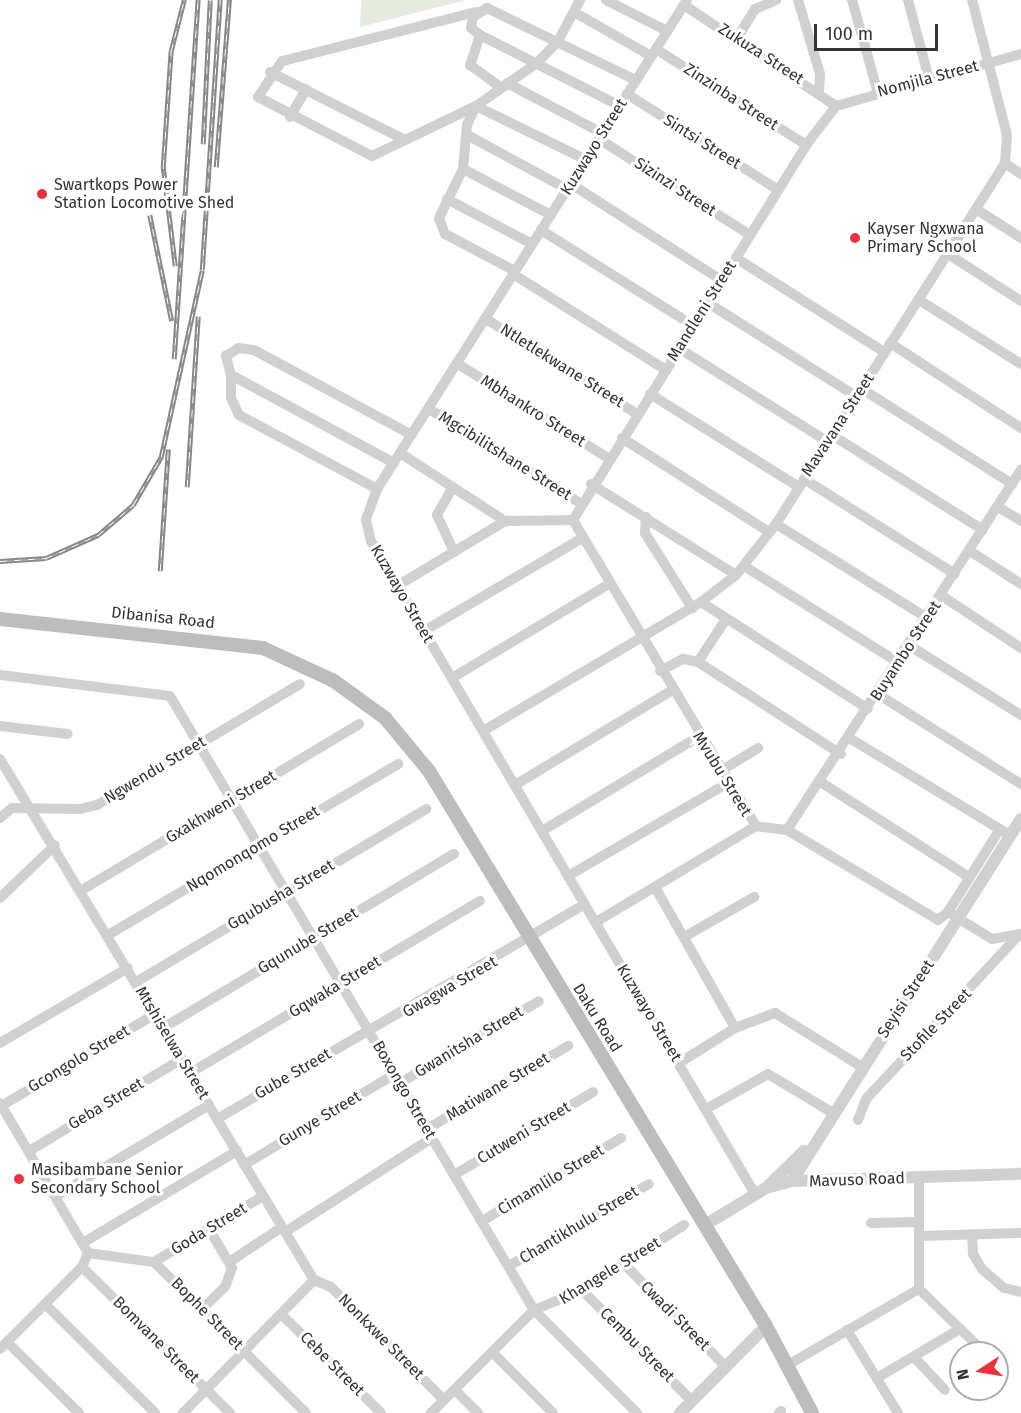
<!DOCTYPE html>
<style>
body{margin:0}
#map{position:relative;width:1021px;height:1413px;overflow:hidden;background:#fff;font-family:"Fira Sans",sans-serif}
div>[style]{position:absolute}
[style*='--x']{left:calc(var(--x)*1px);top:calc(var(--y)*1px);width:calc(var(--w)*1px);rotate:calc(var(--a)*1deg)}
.green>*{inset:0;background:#e5ecde}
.minor>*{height:10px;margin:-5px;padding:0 5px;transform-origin:5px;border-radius:5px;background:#d0d0d0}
.tertiary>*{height:12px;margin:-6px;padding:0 6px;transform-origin:6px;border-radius:6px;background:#d0d0d0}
.secondary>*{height:14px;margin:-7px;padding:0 7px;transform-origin:7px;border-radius:7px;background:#bdbdbd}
.rail>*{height:4.5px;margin-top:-2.25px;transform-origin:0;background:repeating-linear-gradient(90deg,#fff 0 7px,#888 0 14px);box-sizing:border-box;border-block:2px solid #888}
.dots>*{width:16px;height:16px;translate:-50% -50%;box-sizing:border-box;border:3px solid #fff;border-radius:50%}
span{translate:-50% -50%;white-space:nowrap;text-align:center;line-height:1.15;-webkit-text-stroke:6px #fff;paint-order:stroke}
.street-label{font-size:16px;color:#333}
.poi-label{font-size:16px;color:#333}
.left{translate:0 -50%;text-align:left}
.north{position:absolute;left:949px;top:1341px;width:60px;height:60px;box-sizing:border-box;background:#fff;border:2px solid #adadad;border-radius:50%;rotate:258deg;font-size:16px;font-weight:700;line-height:24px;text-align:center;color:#333}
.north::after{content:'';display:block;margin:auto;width:21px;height:27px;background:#ed313a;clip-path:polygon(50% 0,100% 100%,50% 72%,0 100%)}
.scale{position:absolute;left:814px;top:24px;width:124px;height:27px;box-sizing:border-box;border:3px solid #333;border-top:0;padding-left:8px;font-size:18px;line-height:21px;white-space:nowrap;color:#333;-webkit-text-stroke:4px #fff;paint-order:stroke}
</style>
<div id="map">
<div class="green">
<div style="clip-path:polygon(361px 0,466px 0,360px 27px)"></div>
</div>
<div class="minor">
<div style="--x:606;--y:0;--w:68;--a:26.9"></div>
<div style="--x:687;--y:0;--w:579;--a:122.37"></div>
<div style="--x:377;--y:489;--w:33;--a:110"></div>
<div style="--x:366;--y:520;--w:22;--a:77"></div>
<div style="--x:371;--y:541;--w:758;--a:59.54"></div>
<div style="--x:798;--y:0;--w:77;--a:73.4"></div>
<div style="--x:820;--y:74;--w:18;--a:93"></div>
<div style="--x:852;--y:0;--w:97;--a:74.4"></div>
<div style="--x:908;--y:0;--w:82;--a:75.1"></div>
<div style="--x:684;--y:5;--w:182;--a:33.6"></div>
<div style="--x:476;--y:12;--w:200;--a:165.8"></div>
<div style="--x:282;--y:61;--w:43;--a:123.7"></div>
<div style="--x:258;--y:97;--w:128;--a:27.4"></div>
<div style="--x:372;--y:156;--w:115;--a:-25.7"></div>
<div style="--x:476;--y:106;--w:123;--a:26.1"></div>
<div style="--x:574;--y:12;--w:89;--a:29.7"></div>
<div style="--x:480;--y:35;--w:32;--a:108"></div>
<div style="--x:470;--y:65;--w:36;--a:36"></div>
<div style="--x:737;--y:38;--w:34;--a:-58"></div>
<div style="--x:755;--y:9;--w:23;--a:-23"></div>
<div style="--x:656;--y:49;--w:178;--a:32.6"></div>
<div style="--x:270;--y:72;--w:149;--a:26.7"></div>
<div style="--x:507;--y:83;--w:107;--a:27.8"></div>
<div style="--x:627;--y:94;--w:179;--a:32.4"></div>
<div style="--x:620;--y:106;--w:157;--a:-153.1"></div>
<div style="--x:480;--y:35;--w:11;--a:-142"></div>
<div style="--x:471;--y:28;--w:11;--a:-80"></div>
<div style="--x:473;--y:17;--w:17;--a:-33"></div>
<div style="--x:487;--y:8;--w:165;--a:25.9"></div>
<div style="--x:290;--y:117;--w:32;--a:-60"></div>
<div style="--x:469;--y:136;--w:111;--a:28.4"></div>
<div style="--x:599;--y:139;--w:179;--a:32.4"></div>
<div style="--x:1005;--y:163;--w:19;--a:35"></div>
<div style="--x:463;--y:169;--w:99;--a:27.6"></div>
<div style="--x:571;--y:184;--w:178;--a:32.6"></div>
<div style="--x:447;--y:199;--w:96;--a:27.9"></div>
<div style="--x:976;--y:209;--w:54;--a:32.8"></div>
<div style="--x:541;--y:230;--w:181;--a:32.1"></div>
<div style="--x:948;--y:254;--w:87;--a:32.8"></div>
<div style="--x:736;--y:258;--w:175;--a:32.4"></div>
<div style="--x:515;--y:271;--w:79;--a:-152.1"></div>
<div style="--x:445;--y:234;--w:17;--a:-111"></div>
<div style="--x:439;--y:218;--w:55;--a:-63.9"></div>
<div style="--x:463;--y:169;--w:44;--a:-84.8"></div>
<div style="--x:467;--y:125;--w:21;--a:-65"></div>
<div style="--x:476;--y:106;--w:75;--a:-35.2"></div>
<div style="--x:537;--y:63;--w:30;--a:-46"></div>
<div style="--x:558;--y:41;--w:47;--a:-61.8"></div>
<div style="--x:513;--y:274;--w:181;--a:32.1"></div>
<div style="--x:919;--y:300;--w:120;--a:32.1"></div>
<div style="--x:708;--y:303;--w:176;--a:32.2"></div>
<div style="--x:486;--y:319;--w:178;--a:32.2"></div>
<div style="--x:890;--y:343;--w:156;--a:33"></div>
<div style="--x:680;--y:349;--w:175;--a:32.1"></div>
<div style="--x:458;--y:364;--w:177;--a:32.1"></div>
<div style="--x:231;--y:375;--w:23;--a:90"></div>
<div style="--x:231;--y:398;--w:19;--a:65"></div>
<div style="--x:239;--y:415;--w:157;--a:28.2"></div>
<div style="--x:862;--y:389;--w:178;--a:32.3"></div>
<div style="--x:650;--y:394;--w:176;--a:32"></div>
<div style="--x:429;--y:409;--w:178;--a:31.9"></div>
<div style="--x:832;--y:435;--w:178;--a:32.2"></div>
<div style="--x:622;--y:438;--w:174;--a:32.6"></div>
<div style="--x:400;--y:453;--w:125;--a:32.9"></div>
<div style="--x:505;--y:521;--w:68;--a:-0.8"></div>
<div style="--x:394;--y:463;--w:185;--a:-151.6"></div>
<div style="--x:231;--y:375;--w:20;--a:-105"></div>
<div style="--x:226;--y:356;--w:15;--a:-32"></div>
<div style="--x:239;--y:348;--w:15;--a:8"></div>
<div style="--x:254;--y:350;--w:179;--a:28.3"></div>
<div style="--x:804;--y:479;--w:178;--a:32.2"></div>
<div style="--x:591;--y:484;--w:171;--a:32.1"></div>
<div style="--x:453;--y:487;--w:32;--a:120"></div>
<div style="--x:437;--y:515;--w:41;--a:65.3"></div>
<div style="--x:998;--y:507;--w:27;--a:31"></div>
<div style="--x:646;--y:517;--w:16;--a:94"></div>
<div style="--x:645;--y:533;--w:89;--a:57.9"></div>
<div style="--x:776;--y:524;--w:178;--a:31.9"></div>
<div style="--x:970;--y:551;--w:61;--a:32.9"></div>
<div style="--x:744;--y:566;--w:183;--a:32"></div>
<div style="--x:397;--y:586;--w:126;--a:-31"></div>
<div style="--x:942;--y:596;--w:95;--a:33.4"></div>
<div style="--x:701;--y:602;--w:198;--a:32.6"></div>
<div style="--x:726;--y:619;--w:51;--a:123.1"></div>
<div style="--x:698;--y:662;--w:170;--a:32.8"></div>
<div style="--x:424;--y:631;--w:182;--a:-30.4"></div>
<div style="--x:910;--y:646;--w:131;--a:31.9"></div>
<div style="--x:660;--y:671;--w:26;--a:-28"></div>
<div style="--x:683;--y:659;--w:15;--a:11"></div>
<div style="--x:0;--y:675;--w:171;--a:7"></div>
<div style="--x:170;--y:696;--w:714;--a:59.34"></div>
<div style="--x:534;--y:1310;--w:146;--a:45"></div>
<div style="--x:452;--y:678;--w:183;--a:-30.9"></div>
<div style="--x:879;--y:695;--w:168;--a:32.1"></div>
<div style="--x:0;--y:726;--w:68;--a:6.7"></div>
<div style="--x:483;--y:731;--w:253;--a:-30.6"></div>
<div style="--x:701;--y:602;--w:44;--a:-37.6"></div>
<div style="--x:736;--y:575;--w:65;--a:-51.9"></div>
<div style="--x:776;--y:524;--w:428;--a:-57.6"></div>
<div style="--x:1005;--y:163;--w:28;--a:-86"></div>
<div style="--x:1007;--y:135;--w:139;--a:-104.5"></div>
<div style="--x:851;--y:739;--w:187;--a:31.2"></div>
<div style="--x:0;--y:759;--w:608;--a:58.92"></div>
<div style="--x:719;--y:772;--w:46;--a:-31.6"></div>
<div style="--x:822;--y:783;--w:174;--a:32.6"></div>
<div style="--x:515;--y:785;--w:182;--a:-31.1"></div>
<div style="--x:0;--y:818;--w:16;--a:-40"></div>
<div style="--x:12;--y:808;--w:68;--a:0.8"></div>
<div style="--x:80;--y:809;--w:17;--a:-13"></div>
<div style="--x:97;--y:805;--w:236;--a:-30.8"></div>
<div style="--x:787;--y:830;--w:430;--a:-57"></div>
<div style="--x:542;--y:831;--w:182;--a:-31.1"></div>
<div style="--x:568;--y:876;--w:183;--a:-30.2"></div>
<div style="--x:655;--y:887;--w:162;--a:60.4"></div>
<div style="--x:735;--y:1028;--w:66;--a:148"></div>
<div style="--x:82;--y:890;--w:323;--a:-30.9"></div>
<div style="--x:0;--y:898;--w:76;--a:-43.9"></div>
<div style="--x:948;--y:912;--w:94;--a:-58"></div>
<div style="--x:596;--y:922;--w:187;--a:-31"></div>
<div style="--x:1020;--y:934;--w:28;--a:170"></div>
<div style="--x:992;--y:939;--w:52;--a:-148.5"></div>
<div style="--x:948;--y:912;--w:13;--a:141"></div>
<div style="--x:938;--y:920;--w:176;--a:-149.2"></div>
<div style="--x:787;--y:830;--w:31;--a:-173"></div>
<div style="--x:756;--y:826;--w:357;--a:-120.9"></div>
<div style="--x:573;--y:520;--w:441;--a:-58.1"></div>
<div style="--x:806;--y:145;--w:49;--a:-52.4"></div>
<div style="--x:836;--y:106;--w:192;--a:-15.7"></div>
<div style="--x:108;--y:935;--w:337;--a:-30.5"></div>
<div style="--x:684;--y:937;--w:81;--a:-29.7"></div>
<div style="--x:136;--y:982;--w:338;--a:-30.8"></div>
<div style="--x:163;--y:1028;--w:339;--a:-30.9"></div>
<div style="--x:735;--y:1028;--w:43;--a:-20.6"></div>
<div style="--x:775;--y:1013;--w:102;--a:31.8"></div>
<div style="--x:0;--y:1043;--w:148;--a:-30.4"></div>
<div style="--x:190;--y:1073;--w:337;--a:-30.7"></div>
<div style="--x:400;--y:1083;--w:161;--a:-30.5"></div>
<div style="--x:0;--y:1103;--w:174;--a:59.6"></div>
<div style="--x:88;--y:1253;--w:15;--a:113"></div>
<div style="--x:82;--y:1267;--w:116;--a:135"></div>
<div style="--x:3;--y:1105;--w:177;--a:-30.9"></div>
<div style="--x:706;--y:1109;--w:71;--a:-29.4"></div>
<div style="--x:768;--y:1074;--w:76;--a:31"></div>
<div style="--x:217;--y:1119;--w:426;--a:-30.3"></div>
<div style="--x:858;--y:1120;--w:22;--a:-69"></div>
<div style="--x:866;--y:1099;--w:226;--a:-47"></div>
<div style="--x:427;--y:1129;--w:164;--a:-30.5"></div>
<div style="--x:31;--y:1150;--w:176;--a:-31.1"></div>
<div style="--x:244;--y:1165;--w:176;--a:-31.1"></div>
<div style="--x:454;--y:1175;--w:162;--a:-30.8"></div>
<div style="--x:919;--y:1178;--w:111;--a:90"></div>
<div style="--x:58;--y:1195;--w:176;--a:-30.8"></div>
<div style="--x:482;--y:1221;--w:162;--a:-30.8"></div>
<div style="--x:871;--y:1223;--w:48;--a:-1.2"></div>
<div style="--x:285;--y:1232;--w:174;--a:-32.6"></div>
<div style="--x:972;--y:1234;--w:20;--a:87"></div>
<div style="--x:973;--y:1254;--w:17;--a:59"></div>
<div style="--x:982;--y:1269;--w:29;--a:41"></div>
<div style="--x:1004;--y:1288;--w:17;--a:13"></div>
<div style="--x:920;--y:1236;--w:101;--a:-1.7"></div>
<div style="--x:86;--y:1241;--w:176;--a:-30.8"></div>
<div style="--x:88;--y:1253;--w:67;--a:7.8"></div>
<div style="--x:154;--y:1262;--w:214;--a:44.8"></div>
<div style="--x:231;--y:1261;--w:61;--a:-33.7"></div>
<div style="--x:154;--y:1262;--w:127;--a:-31.2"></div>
<div style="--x:624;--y:1264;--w:145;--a:45.3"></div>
<div style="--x:509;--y:1266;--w:162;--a:-30.4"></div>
<div style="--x:82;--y:1267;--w:208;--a:44.6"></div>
<div style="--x:314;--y:1280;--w:18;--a:22"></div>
<div style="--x:331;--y:1287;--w:160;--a:45"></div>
<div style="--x:582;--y:1290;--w:156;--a:45.3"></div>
<div style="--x:45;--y:1304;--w:155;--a:44.7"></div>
<div style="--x:202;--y:1309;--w:32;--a:-44"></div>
<div style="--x:225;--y:1287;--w:20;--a:-70"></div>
<div style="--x:232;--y:1268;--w:45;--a:-120.5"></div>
<div style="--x:282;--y:1315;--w:139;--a:44.7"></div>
<div style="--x:847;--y:1330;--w:97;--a:58.4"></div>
<div style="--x:7;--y:1342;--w:101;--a:44.6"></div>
<div style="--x:492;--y:1352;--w:86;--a:45"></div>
<div style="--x:914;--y:1357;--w:45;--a:46.8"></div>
<div style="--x:997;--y:1364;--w:2;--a:63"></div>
<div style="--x:786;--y:1366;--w:154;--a:-30.1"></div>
<div style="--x:919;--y:1289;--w:92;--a:44.1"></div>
<div style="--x:877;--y:1378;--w:96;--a:-30.6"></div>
<div style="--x:455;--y:1390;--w:33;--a:45"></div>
<div style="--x:183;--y:1413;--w:187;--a:-45.4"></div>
<div style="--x:431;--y:1413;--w:146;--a:-45"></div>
<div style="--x:534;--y:1310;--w:52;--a:-22.6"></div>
<div style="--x:582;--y:1290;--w:121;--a:-32.5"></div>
<div style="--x:779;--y:1413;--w:3;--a:-45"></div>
</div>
<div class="tertiary">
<div style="--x:792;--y:1181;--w:428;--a:-57.7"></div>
<div style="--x:769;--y:1185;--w:49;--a:-44.2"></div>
<div style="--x:705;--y:1225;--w:71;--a:-31.2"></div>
<div style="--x:766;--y:1188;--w:27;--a:-15"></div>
<div style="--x:792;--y:1181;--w:229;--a:-1.8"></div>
<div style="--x:680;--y:1413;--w:122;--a:-45.3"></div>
</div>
<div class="secondary">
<div style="--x:0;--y:619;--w:265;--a:6.3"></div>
<div style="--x:263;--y:648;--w:78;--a:24.9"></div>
<div style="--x:334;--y:681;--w:63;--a:36"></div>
<div style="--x:385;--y:718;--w:69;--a:50.3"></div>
<div style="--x:429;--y:771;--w:649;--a:58.73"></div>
<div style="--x:766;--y:1326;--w:98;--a:62.1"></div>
</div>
<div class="rail">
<div style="--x:203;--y:144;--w:144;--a:-87.2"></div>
<div style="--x:216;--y:167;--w:168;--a:-85.5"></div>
<div style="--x:150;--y:215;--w:108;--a:78.3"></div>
<div style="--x:175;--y:266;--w:100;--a:-96.9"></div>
<div style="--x:163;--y:167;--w:116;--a:-86.1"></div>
<div style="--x:171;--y:51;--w:53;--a:-75.7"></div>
<div style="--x:174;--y:359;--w:360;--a:-86.2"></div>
<div style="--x:187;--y:487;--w:171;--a:-86.3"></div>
<div style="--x:0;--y:561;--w:46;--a:-3.7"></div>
<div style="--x:46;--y:558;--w:57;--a:-23.9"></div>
<div style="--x:98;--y:535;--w:46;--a:-40.6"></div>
<div style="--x:133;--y:505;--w:56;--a:-59.7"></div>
<div style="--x:161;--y:457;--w:191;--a:-77.6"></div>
<div style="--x:202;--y:270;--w:271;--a:-86.2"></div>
<div style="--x:160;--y:571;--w:122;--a:-86.2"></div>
</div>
<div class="dots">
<div style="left:42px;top:194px;background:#ed313a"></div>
<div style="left:855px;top:238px;background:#ed313a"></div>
<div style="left:19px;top:1179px;background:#ed313a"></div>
</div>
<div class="street-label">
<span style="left:761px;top:54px;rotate:33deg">Zukuza Street</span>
<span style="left:928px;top:79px;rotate:-15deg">Nomjila Street</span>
<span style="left:731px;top:97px;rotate:33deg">Zinzinba Street</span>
<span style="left:702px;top:142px;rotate:32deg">Sintsi Street</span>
<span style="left:594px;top:147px;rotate:-58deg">Kuzwayo Street</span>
<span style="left:675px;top:187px;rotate:33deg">Sizinzi Street</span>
<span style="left:702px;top:311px;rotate:-58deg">Mandleni Street</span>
<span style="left:562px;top:366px;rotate:32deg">Ntletlekwane Street</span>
<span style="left:533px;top:411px;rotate:32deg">Mbhankro Street</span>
<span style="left:838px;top:425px;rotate:-57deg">Mavavana Street</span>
<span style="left:505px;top:456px;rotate:32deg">Mgcibilitshane Street</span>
<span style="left:402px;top:594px;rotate:60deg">Kuzwayo Street</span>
<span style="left:163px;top:618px;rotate:6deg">Dibanisa Road</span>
<span style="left:906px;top:651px;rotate:-57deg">Buyambo Street</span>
<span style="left:155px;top:770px;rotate:-31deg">Ngwendu Street</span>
<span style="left:722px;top:774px;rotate:58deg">Mvubu Street</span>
<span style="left:221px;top:807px;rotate:-31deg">Gxakhweni Street</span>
<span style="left:253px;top:849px;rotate:-31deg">Nqomonqomo Street</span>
<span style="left:281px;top:895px;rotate:-31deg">Gqubusha Street</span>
<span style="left:308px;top:941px;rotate:-31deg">Gqunube Street</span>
<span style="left:335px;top:987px;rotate:-31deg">Gqwaka Street</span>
<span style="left:450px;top:987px;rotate:-30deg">Gwagwa Street</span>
<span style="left:906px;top:999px;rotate:-57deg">Seyisi Street</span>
<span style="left:649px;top:1013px;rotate:59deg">Kuzwayo Street</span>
<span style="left:597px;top:1018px;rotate:58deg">Daku Road</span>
<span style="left:936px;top:1025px;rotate:-46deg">Stofile Street</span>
<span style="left:469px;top:1042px;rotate:-31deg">Gwanitsha Street</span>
<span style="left:172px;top:1043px;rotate:59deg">Mtshiselwa Street</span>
<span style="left:79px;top:1059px;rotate:-31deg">Gcongolo Street</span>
<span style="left:293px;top:1074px;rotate:-30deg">Gube Street</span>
<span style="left:498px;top:1087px;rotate:-31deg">Matiwane Street</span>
<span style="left:404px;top:1090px;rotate:60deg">Boxongo Street</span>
<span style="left:106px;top:1104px;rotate:-31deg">Geba Street</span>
<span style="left:320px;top:1119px;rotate:-31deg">Gunye Street</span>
<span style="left:524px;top:1133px;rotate:-31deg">Cutweni Street</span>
<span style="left:551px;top:1180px;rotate:-31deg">Cimamlilo Street</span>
<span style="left:857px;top:1180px;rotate:-2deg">Mavuso Road</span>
<span style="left:579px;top:1225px;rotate:-31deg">Chantikhulu Street</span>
<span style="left:209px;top:1229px;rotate:-31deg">Goda Street</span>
<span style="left:610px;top:1271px;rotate:-31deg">Khangele Street</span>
<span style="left:207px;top:1314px;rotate:45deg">Bophe Street</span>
<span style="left:675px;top:1316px;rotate:45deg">Cwadi Street</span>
<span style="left:381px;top:1337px;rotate:45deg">Nonkxwe Street</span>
<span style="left:156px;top:1340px;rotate:45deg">Bomvane Street</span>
<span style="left:637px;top:1345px;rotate:45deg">Cembu Street</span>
<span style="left:332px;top:1364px;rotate:45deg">Cebe Street</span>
</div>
<div class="poi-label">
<span class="left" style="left:54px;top:194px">Swartkops Power<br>Station Locomotive Shed</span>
<span class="left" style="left:867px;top:238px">Kayser Ngxwana<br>Primary School</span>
<span class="left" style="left:31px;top:1179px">Masibambane Senior<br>Secondary School</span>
</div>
<div class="north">N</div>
<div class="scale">100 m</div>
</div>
